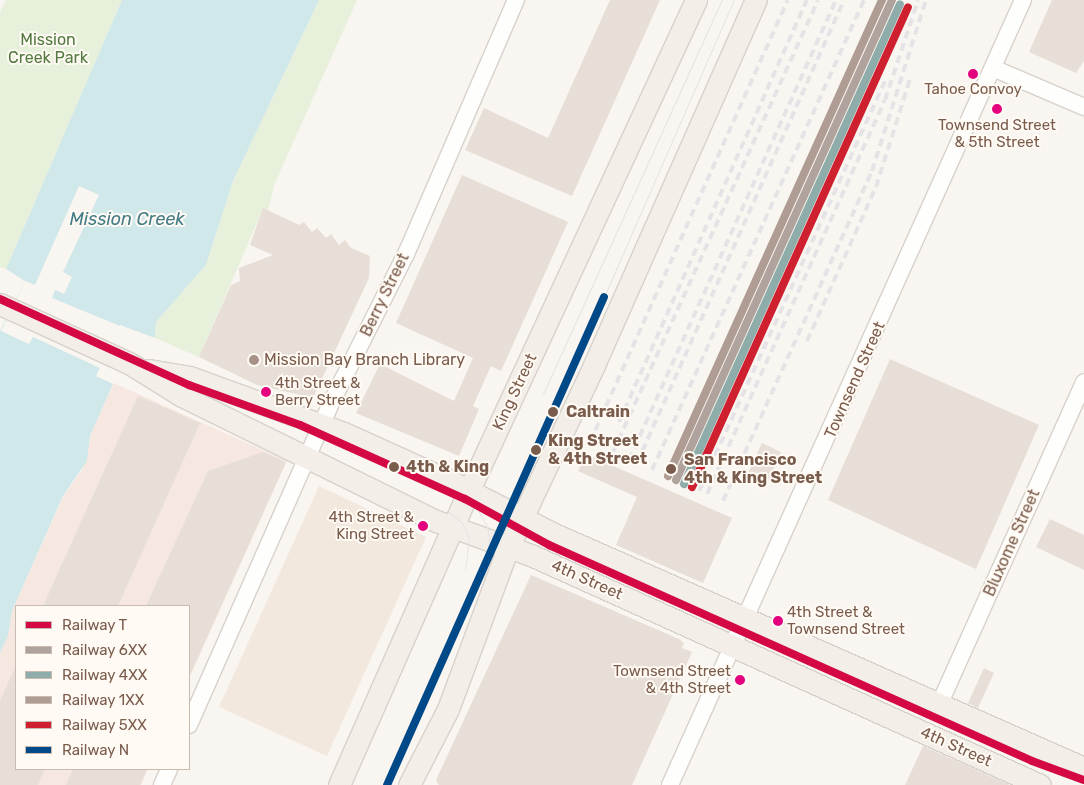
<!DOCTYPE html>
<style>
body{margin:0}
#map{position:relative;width:1084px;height:785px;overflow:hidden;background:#f9f5f0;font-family:Rubik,sans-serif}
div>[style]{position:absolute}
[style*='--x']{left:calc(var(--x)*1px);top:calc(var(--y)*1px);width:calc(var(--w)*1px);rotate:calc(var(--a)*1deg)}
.residential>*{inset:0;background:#f2e8de}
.commercial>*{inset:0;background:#f6e8e1}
.green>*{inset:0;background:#e7f0db}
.water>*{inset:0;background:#d0e8ea}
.pier>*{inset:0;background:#f9f5f0}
.building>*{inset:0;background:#e6ded7}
.roads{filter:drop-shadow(1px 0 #d7d1cb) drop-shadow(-1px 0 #d7d1cb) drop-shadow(0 1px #d7d1cb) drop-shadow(0 -1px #d7d1cb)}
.minor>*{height:16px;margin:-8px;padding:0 8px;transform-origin:8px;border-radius:8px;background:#fefefd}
.major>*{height:21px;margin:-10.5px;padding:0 10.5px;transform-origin:10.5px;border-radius:10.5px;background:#f3eee8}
.tram>*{height:1px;margin:-0.5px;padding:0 0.5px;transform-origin:0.5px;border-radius:0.5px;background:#e6e3e7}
.rail>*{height:4px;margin-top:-2px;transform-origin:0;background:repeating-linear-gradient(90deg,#e6e3e7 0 8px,transparent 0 13px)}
.rail-1>*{height:8px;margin:-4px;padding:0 4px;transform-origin:4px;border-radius:4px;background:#d40843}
.rail-2>*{height:8px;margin:-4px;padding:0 4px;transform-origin:4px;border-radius:4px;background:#b0a39d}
.rail-3>*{height:8px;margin:-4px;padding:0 4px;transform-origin:4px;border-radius:4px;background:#8eacaa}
.rail-4>*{height:8px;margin:-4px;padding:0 4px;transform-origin:4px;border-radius:4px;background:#af9d94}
.rail-5>*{height:8px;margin:-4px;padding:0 4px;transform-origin:4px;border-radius:4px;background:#ce202f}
.rail-6>*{height:8px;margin:-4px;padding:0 4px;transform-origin:4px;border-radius:4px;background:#004988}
.dots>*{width:14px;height:14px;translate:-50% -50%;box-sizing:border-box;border:2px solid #fffaf3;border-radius:50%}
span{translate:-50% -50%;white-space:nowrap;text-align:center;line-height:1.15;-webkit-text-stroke:4px #fffaf3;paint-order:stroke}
.bus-label{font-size:15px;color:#7a5c4d}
.left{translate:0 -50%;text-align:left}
.right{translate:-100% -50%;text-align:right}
.park-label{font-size:16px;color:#537a41}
.street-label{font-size:16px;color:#7a5c4d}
.poi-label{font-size:16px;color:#7a5c4d}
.stop-label{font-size:16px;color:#7a5c4d;font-weight:700}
.water-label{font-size:18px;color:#437c86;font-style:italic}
.legend{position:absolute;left:15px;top:605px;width:175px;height:165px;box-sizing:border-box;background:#fffaf3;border:1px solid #cabbb1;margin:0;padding:6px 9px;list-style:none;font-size:15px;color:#7a5c4d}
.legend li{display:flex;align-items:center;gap:10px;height:25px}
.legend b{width:25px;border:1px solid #cabbb1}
</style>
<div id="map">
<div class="residential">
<div style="clip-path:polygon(319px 486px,426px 537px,327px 756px,219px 707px)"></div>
</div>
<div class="commercial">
<div style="clip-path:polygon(114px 383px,287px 461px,189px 679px,189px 606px,16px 606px,16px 769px,148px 769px,141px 785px,0 785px,0 653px,12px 611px,64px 495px,83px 469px,90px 436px)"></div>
</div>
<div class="green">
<div style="clip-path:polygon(6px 0,122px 0,6px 269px,0 267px,0 13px)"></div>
<div style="clip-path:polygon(319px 0,357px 0,275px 183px,268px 210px,263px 209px,199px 357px,155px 338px,156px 322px,206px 265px,233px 181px)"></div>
</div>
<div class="water">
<div style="clip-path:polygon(122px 0,319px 0,233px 181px,206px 265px,156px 322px,155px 338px,120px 325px,96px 376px,113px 384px,90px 436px,87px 461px,63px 496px,12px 611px,8px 636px,0 653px,0 331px,25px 281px,6px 269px)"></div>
</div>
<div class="pier">
<div style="clip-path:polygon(79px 186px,99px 195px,63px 272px,72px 277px,64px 294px,55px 290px,52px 298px,142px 335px,122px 328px,102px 369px,33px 337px,29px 344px,1px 331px,25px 281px,35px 285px)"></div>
</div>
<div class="building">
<div style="clip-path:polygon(610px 0,660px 0,572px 196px,465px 150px,484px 108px,548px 138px)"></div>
<div style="clip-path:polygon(1052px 0,1084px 0,1084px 61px,1076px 73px,1029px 52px)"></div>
<div style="clip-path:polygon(462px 175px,568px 222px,501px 371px,491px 366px,473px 406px,479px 409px,459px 456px,356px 413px,380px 364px,454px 401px,473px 358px,396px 323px)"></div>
<div style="clip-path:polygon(263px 208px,299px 225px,304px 222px,312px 232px,317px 228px,326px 238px,331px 234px,339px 245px,345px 240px,351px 248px,370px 256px,369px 278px,313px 398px,257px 385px,199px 357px,231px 285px,240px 281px,239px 268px,273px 255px,250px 245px)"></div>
<div style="clip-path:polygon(890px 359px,1039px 425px,976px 569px,828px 500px)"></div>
<div style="clip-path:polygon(138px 396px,200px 423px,118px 606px,43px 606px)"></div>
<div style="clip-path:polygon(762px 443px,781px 452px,766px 486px,746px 478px)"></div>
<div style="clip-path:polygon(263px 452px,286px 462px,189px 677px,189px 606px,146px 606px,208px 471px)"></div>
<div style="clip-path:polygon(586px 454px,732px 518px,703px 583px,616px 545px,637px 497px,578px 471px)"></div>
<div style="clip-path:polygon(1050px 519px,1084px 535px,1084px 570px,1036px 547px)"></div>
<div style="clip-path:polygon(531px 575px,679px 639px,684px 643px,682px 648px,692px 652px,632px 785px,439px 785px,436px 780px)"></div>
<div style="clip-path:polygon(16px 665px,16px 769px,45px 769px,38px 785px,0 785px,0 701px)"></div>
<div style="clip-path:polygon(984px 668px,994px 673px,978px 708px,968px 703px)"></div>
<div style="clip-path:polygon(923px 746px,1010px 785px,905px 785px)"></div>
<div style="clip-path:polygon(73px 769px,147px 769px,140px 785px,66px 785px)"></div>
</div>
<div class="roads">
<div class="minor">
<div style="--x:993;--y:68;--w:99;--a:23.2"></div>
<div style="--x:939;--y:705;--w:354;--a:-65.8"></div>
<div style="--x:189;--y:725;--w:356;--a:-66.2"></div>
<div style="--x:333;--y:399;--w:162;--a:-63.3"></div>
<div style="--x:406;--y:254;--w:277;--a:-66.6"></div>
<div style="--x:162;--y:785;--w:17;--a:-66"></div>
<div style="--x:670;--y:785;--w:861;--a:-65.79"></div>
</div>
<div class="major">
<div style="--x:0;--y:304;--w:142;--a:24.6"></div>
<div style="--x:129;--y:363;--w:62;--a:31.9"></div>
<div style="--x:182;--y:396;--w:283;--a:26.2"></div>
<div style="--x:436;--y:521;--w:103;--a:19.8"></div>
<div style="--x:533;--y:556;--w:556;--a:24.31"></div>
<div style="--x:149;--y:370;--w:42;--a:9.7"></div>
<div style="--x:190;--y:377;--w:164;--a:20"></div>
<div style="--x:344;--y:433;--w:119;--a:24.4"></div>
<div style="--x:452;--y:482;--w:112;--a:27"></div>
<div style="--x:552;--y:533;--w:582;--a:23.83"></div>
<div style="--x:339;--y:785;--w:322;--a:-66.2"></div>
<div style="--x:469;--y:490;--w:540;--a:-65.14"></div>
<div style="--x:409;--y:785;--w:85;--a:-62.8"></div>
<div style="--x:448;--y:709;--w:172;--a:-69.6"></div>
<div style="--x:508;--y:548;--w:202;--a:-64.8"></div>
<div style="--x:594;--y:365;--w:399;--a:-66.1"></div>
</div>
</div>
<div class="tram">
<div style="--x:604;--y:297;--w:324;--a:-66.4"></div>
<div style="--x:543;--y:394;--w:433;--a:-65.6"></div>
<div style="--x:459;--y:497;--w:21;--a:31"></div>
<div style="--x:477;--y:508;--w:24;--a:62"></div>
<div style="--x:488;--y:529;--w:16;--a:86"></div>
<div style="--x:489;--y:545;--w:33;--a:108"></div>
<div style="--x:449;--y:512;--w:17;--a:40"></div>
<div style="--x:462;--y:523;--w:17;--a:65"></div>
<div style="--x:469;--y:538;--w:32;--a:97"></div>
</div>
<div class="rail">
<div style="--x:807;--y:341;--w:169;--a:-65.9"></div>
<div style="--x:876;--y:187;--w:116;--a:-72.5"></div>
<div style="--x:619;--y:422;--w:462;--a:-66"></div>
<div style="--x:590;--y:442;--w:484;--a:-65.9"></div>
<div style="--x:613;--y:452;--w:496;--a:-65.6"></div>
<div style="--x:629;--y:460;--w:504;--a:-65.77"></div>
<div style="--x:637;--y:463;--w:507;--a:-65.91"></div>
<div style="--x:652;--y:470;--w:516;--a:-65.72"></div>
<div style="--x:684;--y:484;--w:530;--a:-65.85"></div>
<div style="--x:699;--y:491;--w:453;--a:-65.6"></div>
<div style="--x:707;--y:494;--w:432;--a:-65.7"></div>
<div style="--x:885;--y:100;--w:105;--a:-71.7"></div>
<div style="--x:723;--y:501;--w:362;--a:-65.7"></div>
<div style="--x:872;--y:171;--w:179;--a:-72.5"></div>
</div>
<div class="rail-1">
<div style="--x:0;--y:299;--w:208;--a:24.5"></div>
<div style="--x:189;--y:385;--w:118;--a:19.8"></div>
<div style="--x:300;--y:425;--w:181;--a:24.2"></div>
<div style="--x:465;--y:499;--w:96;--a:28.7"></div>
<div style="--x:549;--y:545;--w:529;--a:24.09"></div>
<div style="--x:1032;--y:761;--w:55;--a:20.1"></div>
</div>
<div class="rail-2">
<div style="--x:676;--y:480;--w:526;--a:-65.77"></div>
</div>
<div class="rail-3">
<div style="--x:684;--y:484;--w:526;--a:-65.77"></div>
</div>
<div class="rail-4">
<div style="--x:668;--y:476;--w:522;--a:-65.79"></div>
</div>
<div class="rail-5">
<div style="--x:692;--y:487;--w:526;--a:-65.77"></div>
</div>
<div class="rail-6">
<div style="--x:387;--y:785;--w:534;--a:-66.03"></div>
</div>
<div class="dots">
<div style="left:973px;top:74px;background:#e5007d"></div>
<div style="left:997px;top:109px;background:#e5007d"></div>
<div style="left:254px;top:360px;background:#a69286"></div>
<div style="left:266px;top:392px;background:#e5007d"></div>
<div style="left:553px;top:412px;background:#7a5c4d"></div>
<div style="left:536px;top:450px;background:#7a5c4d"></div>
<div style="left:394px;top:467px;background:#7a5c4d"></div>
<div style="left:671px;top:469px;background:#7a5c4d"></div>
<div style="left:423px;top:526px;background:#e5007d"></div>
<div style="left:778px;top:621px;background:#e5007d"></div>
<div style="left:740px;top:680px;background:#e5007d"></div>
</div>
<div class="bus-label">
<span style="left:973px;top:90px">Tahoe Convoy</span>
<span style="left:997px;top:134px">Townsend Street<br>&amp; 5th Street</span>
<span class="left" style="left:275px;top:392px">4th Street &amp;<br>Berry Street</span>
<span class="right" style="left:414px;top:526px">4th Street &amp;<br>King Street</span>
<span class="left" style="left:787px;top:621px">4th Street &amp;<br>Townsend Street</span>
<span class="right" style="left:731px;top:680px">Townsend Street<br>&amp; 4th Street</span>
</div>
<div class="park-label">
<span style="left:48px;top:49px">Mission<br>Creek Park</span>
</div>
<div class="street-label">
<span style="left:385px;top:295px;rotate:-64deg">Berry Street</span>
<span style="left:855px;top:380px;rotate:-66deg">Townsend Street</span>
<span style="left:515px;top:392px;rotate:-65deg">King Street</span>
<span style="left:1012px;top:543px;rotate:-66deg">Bluxome Street</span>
<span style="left:587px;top:580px;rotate:24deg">4th Street</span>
<span style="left:956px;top:747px;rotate:24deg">4th Street</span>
</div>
<div class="poi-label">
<span class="left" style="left:264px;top:360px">Mission Bay Branch Library</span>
</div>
<div class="stop-label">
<span class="left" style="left:566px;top:412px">Caltrain</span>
<span class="left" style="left:548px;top:450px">King Street<br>&amp; 4th Street</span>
<span class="left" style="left:684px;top:469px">San Francisco<br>4th &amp; King Street</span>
<span class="left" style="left:406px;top:467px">4th &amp; King</span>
</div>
<div class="water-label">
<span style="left:127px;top:219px">Mission Creek</span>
</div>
<ul class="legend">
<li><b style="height:6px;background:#d40843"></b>Railway T</li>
<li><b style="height:6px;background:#b0a39d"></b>Railway 6XX</li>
<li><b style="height:6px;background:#8eacaa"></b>Railway 4XX</li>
<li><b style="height:6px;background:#af9d94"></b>Railway 1XX</li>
<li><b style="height:6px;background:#ce202f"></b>Railway 5XX</li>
<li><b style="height:6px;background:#004988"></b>Railway N</li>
</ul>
</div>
